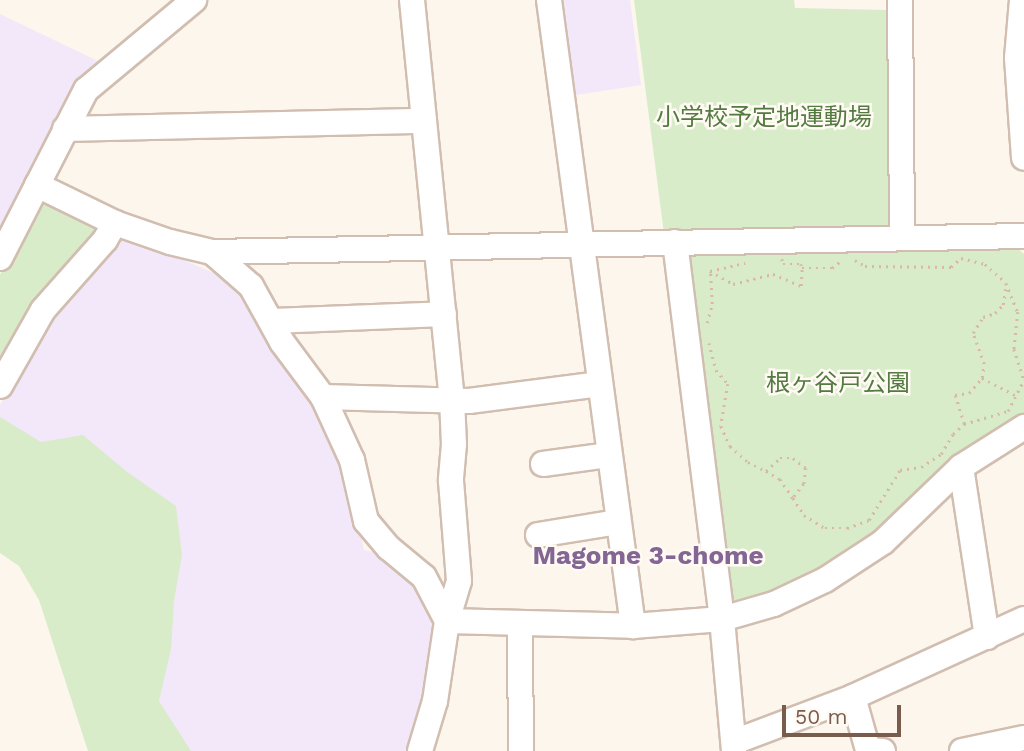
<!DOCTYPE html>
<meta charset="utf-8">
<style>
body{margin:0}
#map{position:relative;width:1024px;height:751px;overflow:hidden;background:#fdf6ec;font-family:"Work Sans","Noto Sans JP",sans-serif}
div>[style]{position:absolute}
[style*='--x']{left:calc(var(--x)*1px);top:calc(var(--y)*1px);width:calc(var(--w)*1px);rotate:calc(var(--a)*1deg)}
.education>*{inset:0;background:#f3e8fa}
.green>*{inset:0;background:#d8ecc9}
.path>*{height:2.5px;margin-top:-1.25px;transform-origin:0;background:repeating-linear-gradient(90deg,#d9b8a5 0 2px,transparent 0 7px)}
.roads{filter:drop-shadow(2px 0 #d1beb0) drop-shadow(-2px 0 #d1beb0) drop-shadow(0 2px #d1beb0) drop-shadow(0 -2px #d1beb0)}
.minor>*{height:24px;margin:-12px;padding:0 12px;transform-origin:12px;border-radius:12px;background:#fff}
span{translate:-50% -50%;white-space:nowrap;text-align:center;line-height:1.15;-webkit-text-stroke:5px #fffaf3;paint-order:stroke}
.park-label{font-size:24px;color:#537a41}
.neighbourhood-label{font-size:26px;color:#846695;font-weight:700}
.scale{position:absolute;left:782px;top:705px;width:119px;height:32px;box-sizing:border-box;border:4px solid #7a5c4d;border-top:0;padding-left:9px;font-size:21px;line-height:24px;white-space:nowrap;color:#7a5c4d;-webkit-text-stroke:5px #fffaf3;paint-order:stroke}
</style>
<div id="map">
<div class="education">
<div style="clip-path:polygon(556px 0,630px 0,641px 85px,570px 96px)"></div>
<div style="clip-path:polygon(0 14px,102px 63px,76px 84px,0 231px)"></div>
<div style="clip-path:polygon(127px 236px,221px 276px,229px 271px,303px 379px,342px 457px,364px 550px,392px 556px,436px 609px,426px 704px,411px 751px,176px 751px,0 448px,0 405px,51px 312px,115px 239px)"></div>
</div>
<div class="green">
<div style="clip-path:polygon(634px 0,794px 0,795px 8px,888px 10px,890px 229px,664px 234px)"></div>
<div style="clip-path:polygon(48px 198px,99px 223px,102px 231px,0 376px,0 275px,35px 201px)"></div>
<div style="clip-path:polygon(1014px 245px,1024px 254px,1024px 417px,806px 584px,741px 603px,731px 598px,684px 260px,690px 251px)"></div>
<div style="clip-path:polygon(0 417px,41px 442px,83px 435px,126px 471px,176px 506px,182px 555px,174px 601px,171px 649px,159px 701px,191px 751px,88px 751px,39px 600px,19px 566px,0 553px)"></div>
</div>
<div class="path">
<div style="--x:782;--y:259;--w:5;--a:79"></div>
<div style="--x:783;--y:264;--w:18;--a:0"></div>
<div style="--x:801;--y:264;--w:4;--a:76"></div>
<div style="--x:802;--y:268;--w:30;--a:0"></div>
<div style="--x:832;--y:268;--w:13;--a:-39"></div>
<div style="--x:855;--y:260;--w:12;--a:31"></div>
<div style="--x:865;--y:266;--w:86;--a:0.7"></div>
<div style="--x:951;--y:267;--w:13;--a:-42"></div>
<div style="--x:961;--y:258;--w:25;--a:14"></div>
<div style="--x:985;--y:264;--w:28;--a:42"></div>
<div style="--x:1006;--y:283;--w:31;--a:68"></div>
<div style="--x:1018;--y:312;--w:37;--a:96"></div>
<div style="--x:1014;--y:349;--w:32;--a:72"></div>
<div style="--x:710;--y:271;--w:36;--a:-13"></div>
<div style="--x:710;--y:271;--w:26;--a:29"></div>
<div style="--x:733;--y:284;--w:41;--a:-14"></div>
<div style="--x:773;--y:274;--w:30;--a:23"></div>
<div style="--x:801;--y:286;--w:18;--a:-87"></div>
<div style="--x:707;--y:323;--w:20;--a:-75"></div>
<div style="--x:712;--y:304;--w:33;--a:-93"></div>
<div style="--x:709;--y:343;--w:28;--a:75"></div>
<div style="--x:716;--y:370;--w:18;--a:49"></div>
<div style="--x:728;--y:384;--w:43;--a:99.5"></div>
<div style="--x:721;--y:426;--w:22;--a:66"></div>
<div style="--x:730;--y:446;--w:24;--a:42"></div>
<div style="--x:748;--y:462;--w:20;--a:27"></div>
<div style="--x:766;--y:471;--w:19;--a:-43"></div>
<div style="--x:780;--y:458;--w:13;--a:0"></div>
<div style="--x:793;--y:458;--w:16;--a:38"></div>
<div style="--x:806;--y:468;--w:16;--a:97"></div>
<div style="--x:804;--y:484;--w:18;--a:128"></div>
<div style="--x:793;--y:498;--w:20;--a:57"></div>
<div style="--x:804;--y:515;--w:25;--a:32"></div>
<div style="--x:825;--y:528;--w:22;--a:0"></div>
<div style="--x:847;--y:528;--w:23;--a:-20"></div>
<div style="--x:869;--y:520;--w:59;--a:-58.2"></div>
<div style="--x:900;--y:470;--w:21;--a:-8"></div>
<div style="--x:921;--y:467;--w:24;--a:-33"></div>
<div style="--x:941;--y:454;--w:23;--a:-59"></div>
<div style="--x:953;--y:434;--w:15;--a:-42"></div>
<div style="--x:964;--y:424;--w:46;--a:-16.5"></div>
<div style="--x:1008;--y:411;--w:35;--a:-63"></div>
<div style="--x:982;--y:378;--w:38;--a:27"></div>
<div style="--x:964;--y:424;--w:30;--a:-107"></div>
<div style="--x:955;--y:395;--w:14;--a:-8"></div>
<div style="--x:969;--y:393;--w:20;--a:-49"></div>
<div style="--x:982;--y:378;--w:14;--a:-82"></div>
<div style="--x:984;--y:364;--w:33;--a:-110"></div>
<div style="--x:973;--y:333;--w:19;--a:-58"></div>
<div style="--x:983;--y:317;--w:13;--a:-18"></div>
<div style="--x:995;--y:313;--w:11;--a:-45"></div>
<div style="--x:1003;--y:305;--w:19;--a:-81"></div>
<div style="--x:766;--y:471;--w:16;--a:30"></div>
<div style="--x:780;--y:479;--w:23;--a:56"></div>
</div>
<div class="roads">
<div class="minor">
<div style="--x:412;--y:0;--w:401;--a:84.3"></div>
<div style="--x:452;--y:399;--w:45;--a:87.5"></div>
<div style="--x:454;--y:444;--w:37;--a:95"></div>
<div style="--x:451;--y:481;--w:100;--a:85.4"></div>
<div style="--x:459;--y:581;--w:42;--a:106.7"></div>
<div style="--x:447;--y:621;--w:81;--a:98.5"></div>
<div style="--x:435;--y:701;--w:52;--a:106.7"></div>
<div style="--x:549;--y:0;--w:632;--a:82.36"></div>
<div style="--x:900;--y:0;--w:238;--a:89.5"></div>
<div style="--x:1022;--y:0;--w:58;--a:94.9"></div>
<div style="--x:1017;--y:58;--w:100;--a:86"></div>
<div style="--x:65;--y:129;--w:359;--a:-1.3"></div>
<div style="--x:37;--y:185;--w:87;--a:26"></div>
<div style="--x:115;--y:223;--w:58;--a:19.1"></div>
<div style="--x:170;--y:242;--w:43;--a:13.4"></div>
<div style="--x:212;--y:252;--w:812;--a:-1.13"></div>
<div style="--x:675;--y:242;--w:380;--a:82.9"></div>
<div style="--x:722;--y:619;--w:133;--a:84.8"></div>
<div style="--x:212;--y:252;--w:52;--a:41.1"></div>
<div style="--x:251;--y:286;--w:64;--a:61"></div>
<div style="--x:282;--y:342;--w:69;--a:53.3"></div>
<div style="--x:323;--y:397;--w:69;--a:65.3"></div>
<div style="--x:352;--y:460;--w:63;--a:77.1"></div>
<div style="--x:366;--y:521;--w:35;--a:50"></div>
<div style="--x:389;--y:548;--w:45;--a:39.6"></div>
<div style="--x:424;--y:577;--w:50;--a:62.4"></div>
<div style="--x:447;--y:621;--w:186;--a:1.5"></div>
<div style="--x:633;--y:626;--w:89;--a:-4.5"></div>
<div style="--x:722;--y:619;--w:54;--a:-16.1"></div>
<div style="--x:774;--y:604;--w:56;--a:-25.2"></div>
<div style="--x:825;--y:580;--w:69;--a:-33.2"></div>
<div style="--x:883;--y:542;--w:108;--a:-43.9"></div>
<div style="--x:961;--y:467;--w:75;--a:-32.4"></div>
<div style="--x:0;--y:258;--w:189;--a:-62.9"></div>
<div style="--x:86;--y:90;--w:141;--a:-39.8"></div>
<div style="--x:272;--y:321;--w:172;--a:-2.3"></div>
<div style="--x:0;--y:386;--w:87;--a:-60.5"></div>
<div style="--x:43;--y:310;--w:94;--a:-48.5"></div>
<div style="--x:105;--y:240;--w:20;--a:-60"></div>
<div style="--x:323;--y:397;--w:146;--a:1.6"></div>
<div style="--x:469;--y:401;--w:132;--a:-7.4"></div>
<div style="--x:543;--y:464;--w:67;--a:-7.8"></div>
<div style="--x:961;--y:467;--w:172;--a:81.3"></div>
<div style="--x:538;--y:535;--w:80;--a:-9.3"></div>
<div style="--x:520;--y:623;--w:128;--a:89.6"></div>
<div style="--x:853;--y:697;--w:55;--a:74.2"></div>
<div style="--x:868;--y:750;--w:15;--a:4"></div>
<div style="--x:734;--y:742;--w:127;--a:-20.7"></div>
<div style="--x:853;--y:697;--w:188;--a:-24.5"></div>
<div style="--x:962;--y:751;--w:63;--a:-11.8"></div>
</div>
</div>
<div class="park-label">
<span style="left:764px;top:118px">小学校予定地運動場</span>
<span style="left:838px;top:384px">根ヶ谷戸公園</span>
</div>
<div class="neighbourhood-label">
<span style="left:648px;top:556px">Magome 3-chome</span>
</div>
<div class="scale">50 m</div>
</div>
